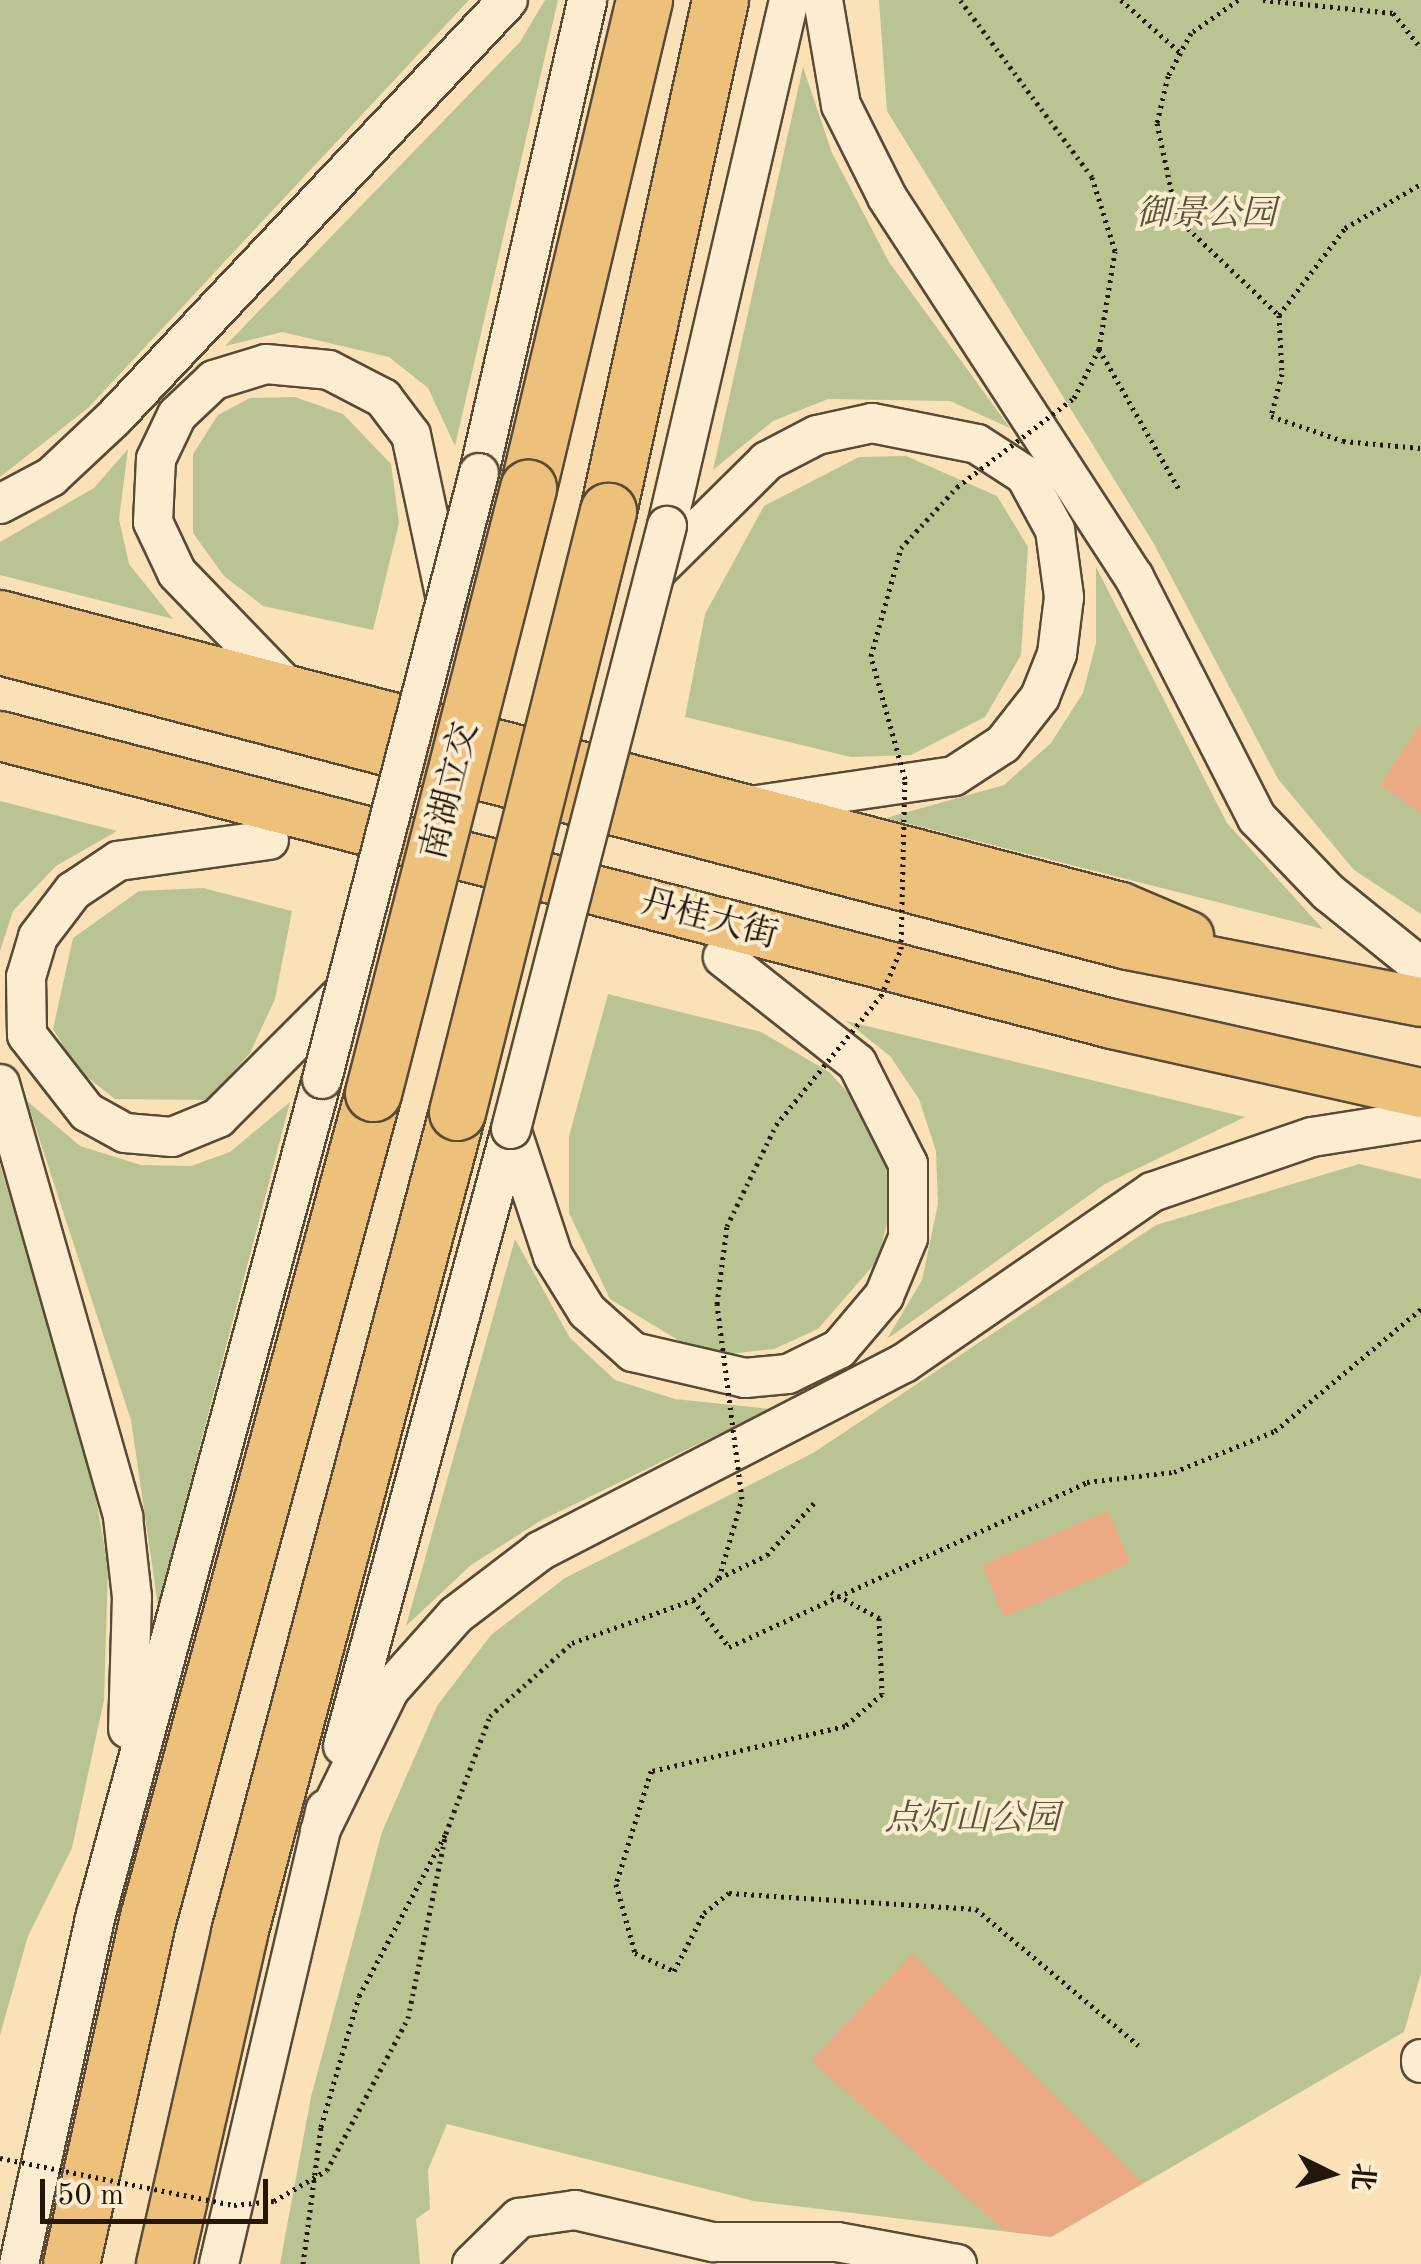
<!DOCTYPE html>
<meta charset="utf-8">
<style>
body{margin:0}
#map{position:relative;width:1421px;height:2264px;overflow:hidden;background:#fae1b7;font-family:"Old Standard TT","Noto Serif SC",serif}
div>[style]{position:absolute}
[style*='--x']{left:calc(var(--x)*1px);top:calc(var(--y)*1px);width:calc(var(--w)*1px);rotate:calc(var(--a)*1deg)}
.green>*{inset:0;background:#bac492}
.building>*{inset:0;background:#ebaa84}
.path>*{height:5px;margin-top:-2.5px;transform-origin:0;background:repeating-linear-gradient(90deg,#22170a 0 2.5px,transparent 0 7.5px)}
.roads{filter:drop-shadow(2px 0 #584a35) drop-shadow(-2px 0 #584a35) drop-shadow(0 2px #584a35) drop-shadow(0 -2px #584a35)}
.minor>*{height:38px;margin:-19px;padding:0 19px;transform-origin:19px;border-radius:19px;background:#fcecd0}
.major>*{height:48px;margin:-24px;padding:0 24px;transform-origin:24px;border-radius:24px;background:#edc07c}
.highway>*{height:55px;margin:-27.5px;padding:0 27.5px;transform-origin:27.5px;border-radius:27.5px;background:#edc07c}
.path-bridge>*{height:5px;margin-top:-2.5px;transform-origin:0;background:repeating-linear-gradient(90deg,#22170a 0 2.5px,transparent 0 7.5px)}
.bridges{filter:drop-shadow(2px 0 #584a35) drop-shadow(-2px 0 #584a35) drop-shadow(0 2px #584a35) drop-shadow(0 -2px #584a35)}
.minor-bridge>*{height:38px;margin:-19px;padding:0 19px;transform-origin:19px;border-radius:19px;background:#fcecd0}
.highway-bridge>*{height:55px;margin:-27.5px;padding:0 27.5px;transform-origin:27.5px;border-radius:27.5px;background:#edc07c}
span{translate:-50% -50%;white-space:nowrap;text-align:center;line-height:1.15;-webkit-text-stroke:8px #fcecd0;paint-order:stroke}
.park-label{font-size:35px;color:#57543a;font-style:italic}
.street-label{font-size:35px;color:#22170a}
.north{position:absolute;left:1281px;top:2124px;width:100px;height:100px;-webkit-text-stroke:8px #fcecd0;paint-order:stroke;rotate:95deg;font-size:28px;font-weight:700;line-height:40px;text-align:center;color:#22170a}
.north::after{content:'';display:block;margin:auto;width:35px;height:45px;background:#22170a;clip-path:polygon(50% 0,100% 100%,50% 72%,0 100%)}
.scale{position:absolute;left:40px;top:2179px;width:228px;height:45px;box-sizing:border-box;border:5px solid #22170a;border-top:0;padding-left:12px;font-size:30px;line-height:35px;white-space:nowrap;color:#22170a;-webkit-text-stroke:8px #fcecd0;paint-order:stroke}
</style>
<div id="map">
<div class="green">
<div style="clip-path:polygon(0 0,469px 0,88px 408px,0 477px)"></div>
<div style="clip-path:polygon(545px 0,558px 0,455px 446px,428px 388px,389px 357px,282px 332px,225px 346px,520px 42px)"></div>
<div style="clip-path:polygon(879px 0,1421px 0,1421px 914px,1354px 870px,1278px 779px,1154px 544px,887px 111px)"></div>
<div style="clip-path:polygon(803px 67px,832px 153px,889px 262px,1010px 428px,950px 401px,828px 399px,773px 421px,713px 470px)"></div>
<div style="clip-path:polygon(295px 397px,343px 414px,391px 464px,399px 523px,373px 630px,263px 606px,224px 576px,193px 533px,193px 454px,218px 415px,250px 398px)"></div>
<div style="clip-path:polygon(128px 449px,119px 519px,129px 564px,173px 619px,0 575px,0 542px,94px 488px)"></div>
<div style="clip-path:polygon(906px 456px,997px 496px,1028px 547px,1021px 655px,985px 717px,911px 755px,851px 757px,685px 717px,705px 614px,764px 506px,859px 457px)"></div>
<div style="clip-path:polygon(1096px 567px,1227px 823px,1323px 929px,886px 818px,1004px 785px,1051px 743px,1083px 693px,1096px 643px)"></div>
<div style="clip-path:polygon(0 801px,117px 831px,56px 866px,13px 911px,0 951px)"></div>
<div style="clip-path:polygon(203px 888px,292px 911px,275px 999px,250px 1053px,208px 1100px,115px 1099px,78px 1070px,53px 1029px,73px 938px,139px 891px)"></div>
<div style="clip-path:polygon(608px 994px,761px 1032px,829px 1072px,863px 1109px,885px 1155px,891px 1207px,878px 1260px,818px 1329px,774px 1349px,729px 1354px,683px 1343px,610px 1299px,569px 1213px,569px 1136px)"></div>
<div style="clip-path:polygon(846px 1021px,1245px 1117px,1105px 1184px,887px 1339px,922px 1280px,938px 1204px,936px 1151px,919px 1099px,890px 1056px)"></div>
<div style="clip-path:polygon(27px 1101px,80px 1146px,141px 1165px,191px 1166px,230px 1152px,290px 1102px,158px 1606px,131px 1420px)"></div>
<div style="clip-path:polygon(1359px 1164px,1421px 1179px,1421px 1973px,1404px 2032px,1051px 2237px,754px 2201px,447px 2124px,428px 2170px,430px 2209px,416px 2219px,420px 2264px,280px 2264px,311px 2097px,382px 1832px,437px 1706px,491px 1635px,565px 1578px,813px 1453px,1156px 1225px)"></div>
<div style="clip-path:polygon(0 1165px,87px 1448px,108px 1566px,104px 1700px,72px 1848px,28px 1936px,0 2035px)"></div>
<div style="clip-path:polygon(515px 1239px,570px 1338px,615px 1380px,675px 1399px,770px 1409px,540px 1521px,471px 1565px,406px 1626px)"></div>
</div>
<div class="building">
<div style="clip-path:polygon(1421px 723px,1421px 813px,1380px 785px)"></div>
<div style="clip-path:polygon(1108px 1511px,1130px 1563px,1004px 1617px,982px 1565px)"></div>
<div style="clip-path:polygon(912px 1954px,1143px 2183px,1051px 2237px,1005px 2231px,811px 2061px)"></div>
</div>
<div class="path">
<div style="--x:1121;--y:0;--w:80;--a:41.5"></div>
<div style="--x:1238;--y:0;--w:57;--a:144.9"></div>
<div style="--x:1191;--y:33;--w:49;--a:118.1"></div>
<div style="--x:1168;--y:76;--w:48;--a:103.2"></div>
<div style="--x:1157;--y:123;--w:97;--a:78.1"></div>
<div style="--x:1177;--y:218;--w:141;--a:43.6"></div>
<div style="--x:1279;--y:315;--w:59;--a:87.1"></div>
<div style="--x:1282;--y:374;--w:43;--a:104.7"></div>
<div style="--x:1271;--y:416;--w:76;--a:19.1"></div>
<div style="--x:1343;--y:441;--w:78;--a:5.1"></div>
<div style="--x:1263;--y:0;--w:131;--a:5.7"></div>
<div style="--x:1393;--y:13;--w:45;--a:51.3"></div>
<div style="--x:1279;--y:315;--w:109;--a:-52.8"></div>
<div style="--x:1345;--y:228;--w:88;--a:-30.1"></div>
<div style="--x:1099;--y:349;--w:163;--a:60.3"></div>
<div style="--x:719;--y:1578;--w:53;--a:-25.6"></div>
<div style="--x:767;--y:1555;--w:70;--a:-47.9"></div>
<div style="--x:831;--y:1592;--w:55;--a:28.4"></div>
<div style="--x:879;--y:1618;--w:76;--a:87.7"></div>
<div style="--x:882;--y:1694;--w:49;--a:139.1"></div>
<div style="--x:845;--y:1726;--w:199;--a:166.9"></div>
<div style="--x:651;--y:1771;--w:118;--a:107.2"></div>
<div style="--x:616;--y:1884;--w:72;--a:74.6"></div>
<div style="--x:635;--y:1953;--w:43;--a:24.8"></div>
<div style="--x:674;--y:1971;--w:65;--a:-62.7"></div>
<div style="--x:704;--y:1913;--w:32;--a:-39"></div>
<div style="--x:729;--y:1893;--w:248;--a:3.7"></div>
<div style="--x:976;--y:1909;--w:212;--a:40"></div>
<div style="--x:693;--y:1600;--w:59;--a:52.5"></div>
<div style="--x:729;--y:1647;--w:394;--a:-24.7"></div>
<div style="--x:1087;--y:1482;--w:88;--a:-6.6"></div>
<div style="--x:1174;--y:1472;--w:109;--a:-22.1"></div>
<div style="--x:1275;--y:1431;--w:190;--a:-39.9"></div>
<div style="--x:303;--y:2264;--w:138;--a:-82.5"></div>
<div style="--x:321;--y:2127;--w:136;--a:-73.8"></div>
<div style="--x:359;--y:1996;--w:185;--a:-61.9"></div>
</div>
<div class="roads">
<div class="minor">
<div style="--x:823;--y:0;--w:107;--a:80.3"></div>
<div style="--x:841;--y:105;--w:103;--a:63.4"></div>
<div style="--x:887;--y:197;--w:453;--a:57"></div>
<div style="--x:1134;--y:577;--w:271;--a:63"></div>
<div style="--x:1257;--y:818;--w:103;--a:46.2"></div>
<div style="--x:1328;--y:892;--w:119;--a:38.9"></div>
<div style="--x:479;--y:473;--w:485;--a:-77.1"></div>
<div style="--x:0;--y:504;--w:58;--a:-27.9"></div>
<div style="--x:51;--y:477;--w:86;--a:-43.1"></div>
<div style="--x:114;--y:418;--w:574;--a:-46.69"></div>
<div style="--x:667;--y:526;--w:540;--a:-76.94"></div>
<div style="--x:655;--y:572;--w:158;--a:-44.7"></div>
<div style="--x:767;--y:461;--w:56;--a:-27.5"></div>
<div style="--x:817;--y:435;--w:56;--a:-12.3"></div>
<div style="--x:872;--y:423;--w:107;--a:11.3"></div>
<div style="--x:977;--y:444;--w:57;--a:32.9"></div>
<div style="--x:1025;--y:475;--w:63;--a:61.4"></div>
<div style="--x:1055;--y:530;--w:68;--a:82.3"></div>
<div style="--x:1064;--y:597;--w:57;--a:97"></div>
<div style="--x:1057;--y:654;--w:46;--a:111.6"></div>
<div style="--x:1040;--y:697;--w:60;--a:128.2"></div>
<div style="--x:1003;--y:744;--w:59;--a:146.9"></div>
<div style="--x:954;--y:776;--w:204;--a:171.6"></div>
<div style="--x:291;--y:691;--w:164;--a:-134"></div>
<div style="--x:177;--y:573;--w:56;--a:-115.2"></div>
<div style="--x:153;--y:522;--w:63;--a:-87.3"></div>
<div style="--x:156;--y:459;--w:49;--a:-64.5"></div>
<div style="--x:177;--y:415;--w:51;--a:-43.4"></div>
<div style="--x:214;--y:380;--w:54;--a:-17.1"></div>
<div style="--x:266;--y:364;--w:63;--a:5.4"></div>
<div style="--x:329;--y:370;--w:61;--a:27.4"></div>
<div style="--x:383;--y:398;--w:46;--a:52.9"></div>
<div style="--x:411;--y:435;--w:169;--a:78"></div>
<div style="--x:269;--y:840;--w:152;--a:172.1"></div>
<div style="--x:118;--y:861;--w:54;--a:146.3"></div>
<div style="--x:73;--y:891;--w:58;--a:127.3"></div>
<div style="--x:38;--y:937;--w:42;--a:106.7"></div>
<div style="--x:26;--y:977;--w:58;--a:89"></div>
<div style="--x:27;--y:1035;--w:98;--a:52.1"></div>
<div style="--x:87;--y:1112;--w:43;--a:28.9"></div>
<div style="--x:125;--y:1133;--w:47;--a:4.9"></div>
<div style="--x:172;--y:1137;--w:50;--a:-22.4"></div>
<div style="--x:218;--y:1118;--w:178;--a:-45"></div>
<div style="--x:0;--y:1084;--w:450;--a:74.1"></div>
<div style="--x:123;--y:1517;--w:81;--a:83.6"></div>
<div style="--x:132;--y:1597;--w:132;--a:91.7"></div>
<div style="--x:511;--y:1129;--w:134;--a:71.7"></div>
<div style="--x:553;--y:1256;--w:65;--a:58.3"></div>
<div style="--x:587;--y:1311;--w:62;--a:41.7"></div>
<div style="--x:633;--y:1352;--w:115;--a:13.1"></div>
<div style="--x:745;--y:1378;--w:43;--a:-5.3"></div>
<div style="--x:788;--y:1374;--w:57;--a:-26.1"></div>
<div style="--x:839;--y:1349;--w:70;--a:-49.7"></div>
<div style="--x:884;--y:1296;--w:63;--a:-67.5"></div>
<div style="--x:908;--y:1238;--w:74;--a:-90"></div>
<div style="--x:908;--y:1164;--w:113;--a:-116.8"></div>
<div style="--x:857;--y:1063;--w:171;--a:-141.7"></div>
<div style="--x:343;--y:1746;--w:639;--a:-74.77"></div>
<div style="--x:320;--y:1831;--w:158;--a:-63.8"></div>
<div style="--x:390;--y:1689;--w:99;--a:-48.3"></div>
<div style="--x:456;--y:1615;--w:106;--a:-37.3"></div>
<div style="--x:540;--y:1551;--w:410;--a:-27.3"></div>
<div style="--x:904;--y:1363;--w:301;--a:-34.6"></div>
<div style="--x:1152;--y:1192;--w:169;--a:-19"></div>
<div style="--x:1312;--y:1137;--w:110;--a:-8.9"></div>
<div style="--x:1421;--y:2059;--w:4;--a:90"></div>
<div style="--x:19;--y:2264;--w:354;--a:-77.6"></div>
<div style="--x:95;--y:1918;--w:869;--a:-74.86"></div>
<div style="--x:219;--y:2264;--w:467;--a:-76.8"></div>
<div style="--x:472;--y:2264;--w:66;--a:-44.4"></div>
<div style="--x:519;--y:2218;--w:57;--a:-8.1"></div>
<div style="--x:575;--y:2210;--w:142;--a:13.1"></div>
<div style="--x:713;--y:2242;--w:124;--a:0"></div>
<div style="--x:837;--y:2242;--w:122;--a:10.4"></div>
</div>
<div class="major">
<div style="--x:0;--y:615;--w:1158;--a:14.6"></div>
<div style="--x:1121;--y:907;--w:74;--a:23.1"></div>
<div style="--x:0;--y:650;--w:1166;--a:14.66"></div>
<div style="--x:1128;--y:945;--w:298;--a:11"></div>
<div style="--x:0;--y:736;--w:1149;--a:14.52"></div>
<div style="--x:1112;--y:1024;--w:317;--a:12.6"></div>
</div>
<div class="highway">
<div style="--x:528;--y:488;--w:502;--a:-76.63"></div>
<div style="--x:608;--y:511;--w:523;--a:-77.64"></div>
<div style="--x:71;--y:2264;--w:355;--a:-77.5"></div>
<div style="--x:148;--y:1917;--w:854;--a:-74.73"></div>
<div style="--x:164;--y:2264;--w:339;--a:-77.2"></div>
<div style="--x:239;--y:1933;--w:849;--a:-75.13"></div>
</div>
</div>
<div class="path-bridge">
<div style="--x:0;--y:2158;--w:239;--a:11.4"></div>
<div style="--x:234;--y:2205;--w:40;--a:-5.7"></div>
<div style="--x:274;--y:2201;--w:61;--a:-30.3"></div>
<div style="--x:327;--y:2170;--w:172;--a:-61.9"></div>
<div style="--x:408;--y:2018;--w:189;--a:-78.4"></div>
<div style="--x:446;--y:1833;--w:125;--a:-69.4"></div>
<div style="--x:490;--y:1716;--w:110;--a:-41.7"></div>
<div style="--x:572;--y:1643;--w:128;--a:-19.6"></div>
<div style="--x:693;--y:1600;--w:34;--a:-40"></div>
<div style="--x:719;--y:1578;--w:82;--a:-73.8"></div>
<div style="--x:742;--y:1499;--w:197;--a:-97.3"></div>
<div style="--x:717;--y:1304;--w:79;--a:-82.7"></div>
<div style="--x:727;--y:1226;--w:112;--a:-64.1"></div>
<div style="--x:776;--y:1125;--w:166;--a:-50.9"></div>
<div style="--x:881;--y:996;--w:51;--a:-66.9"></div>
<div style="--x:901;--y:949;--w:170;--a:-88.7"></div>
<div style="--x:905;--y:779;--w:128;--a:-105.5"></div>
<div style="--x:871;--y:656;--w:112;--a:-74.5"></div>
<div style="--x:901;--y:548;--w:83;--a:-47.4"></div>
<div style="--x:957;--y:487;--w:147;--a:-37.3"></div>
<div style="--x:1074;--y:398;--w:55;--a:-63"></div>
<div style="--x:1099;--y:349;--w:99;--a:-80.7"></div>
<div style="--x:1115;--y:251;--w:77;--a:-107.3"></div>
<div style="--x:1092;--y:177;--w:221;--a:-126.7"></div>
</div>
<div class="bridges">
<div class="minor-bridge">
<div style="--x:322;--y:1079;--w:626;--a:-75.48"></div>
<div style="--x:511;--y:1129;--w:623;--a:-75.5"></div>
</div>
<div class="highway-bridge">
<div style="--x:373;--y:1093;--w:625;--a:-75.63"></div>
<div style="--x:457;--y:1112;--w:620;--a:-75.9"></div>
</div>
</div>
<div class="park-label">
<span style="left:1206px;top:215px">御景公园</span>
<span style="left:972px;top:1820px">点灯山公园</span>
</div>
<div class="street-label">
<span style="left:451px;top:791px;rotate:-76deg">南湖立交</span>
<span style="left:709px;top:920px;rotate:15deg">丹桂大街</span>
</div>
<div class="north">北</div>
<div class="scale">50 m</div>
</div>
